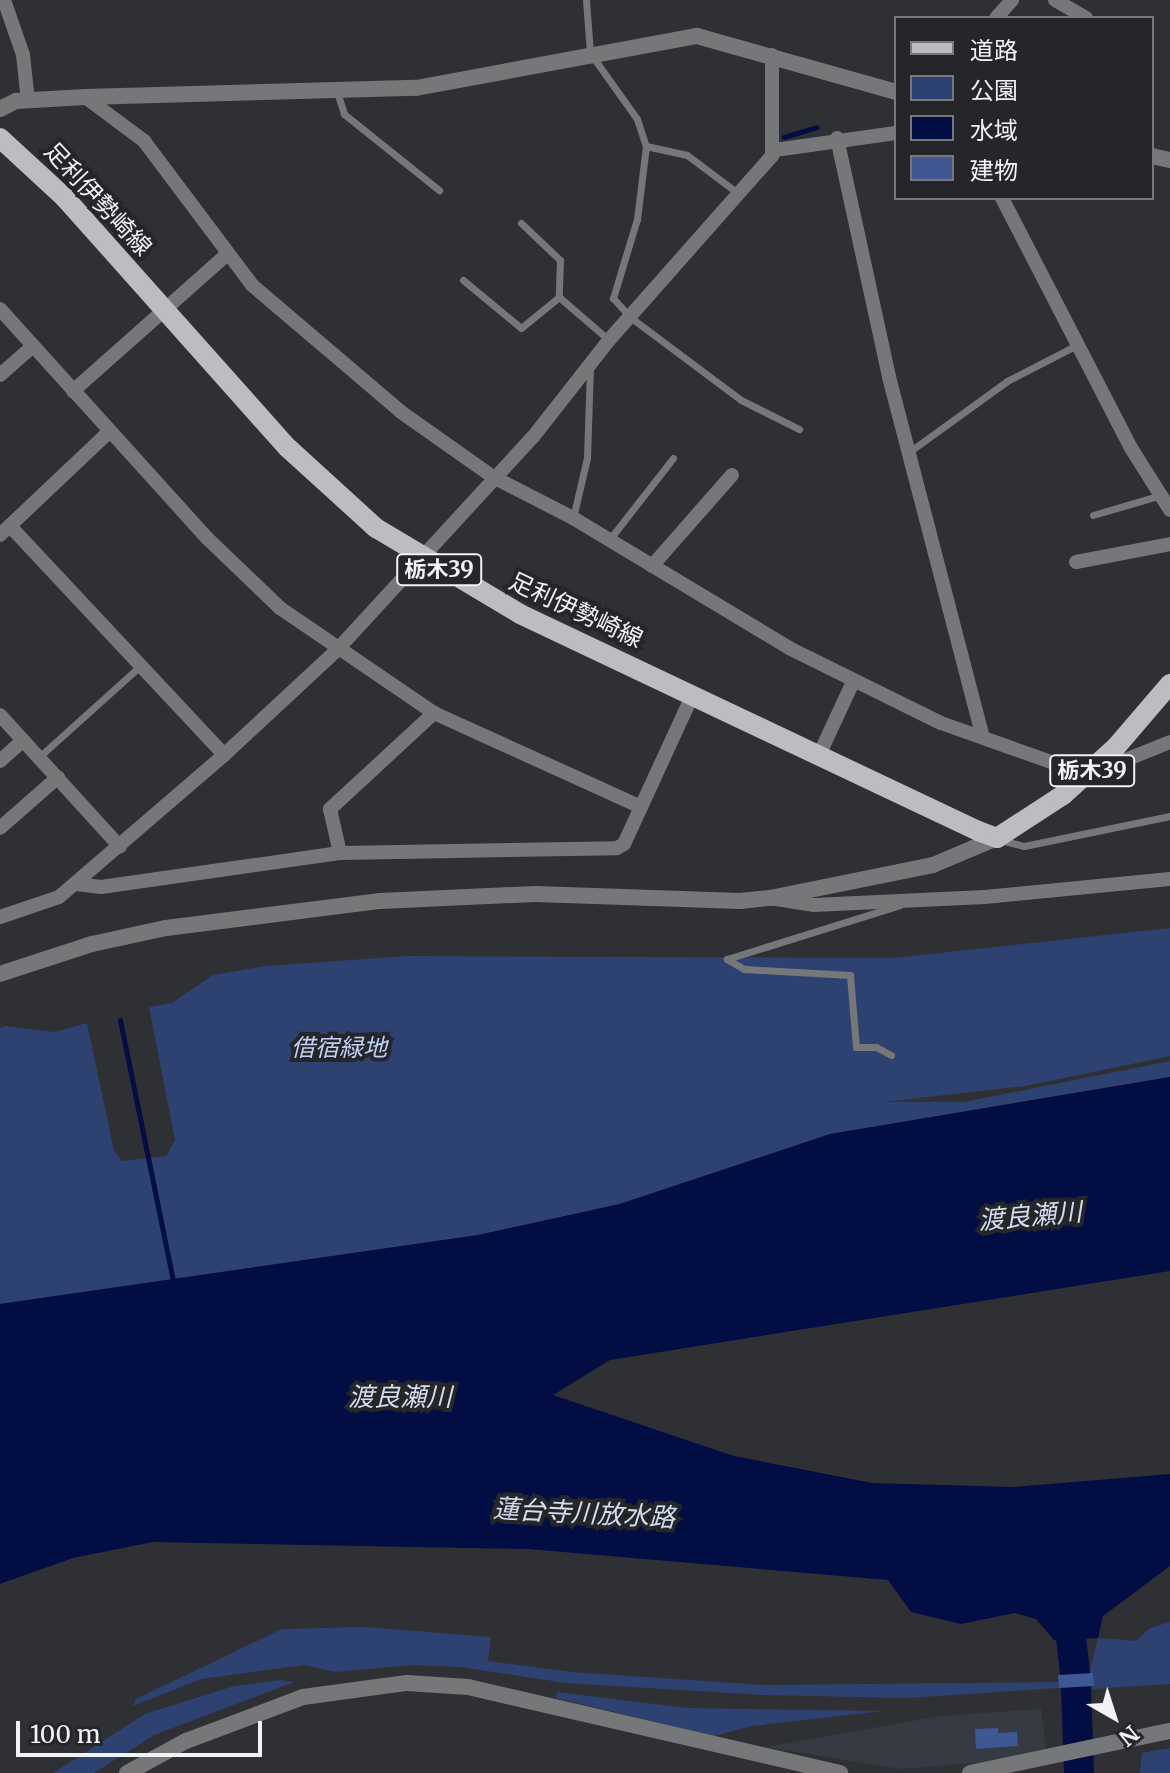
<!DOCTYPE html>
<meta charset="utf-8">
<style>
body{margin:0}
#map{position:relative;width:1170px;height:1773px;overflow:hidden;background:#2f3033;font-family:Merriweather,"Noto Sans JP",serif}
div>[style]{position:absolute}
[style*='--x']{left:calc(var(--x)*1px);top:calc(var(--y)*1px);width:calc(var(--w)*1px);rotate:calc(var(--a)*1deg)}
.built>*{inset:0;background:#363a42}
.green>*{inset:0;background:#2e4271}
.water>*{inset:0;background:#020d43}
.stream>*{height:5px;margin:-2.5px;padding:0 2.5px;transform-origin:2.5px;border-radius:2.5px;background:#020d43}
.river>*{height:30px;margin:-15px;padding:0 15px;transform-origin:15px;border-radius:15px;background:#020d43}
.building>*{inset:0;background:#3e5894}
.service>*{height:7px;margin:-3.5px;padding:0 3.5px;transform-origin:3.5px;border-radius:3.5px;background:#767778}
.minor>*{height:14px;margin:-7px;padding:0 7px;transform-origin:7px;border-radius:7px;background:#767778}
.tertiary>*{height:16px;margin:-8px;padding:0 8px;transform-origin:8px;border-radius:8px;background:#767778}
.primary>*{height:20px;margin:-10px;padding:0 10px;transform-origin:10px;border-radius:10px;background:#bbbdc0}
span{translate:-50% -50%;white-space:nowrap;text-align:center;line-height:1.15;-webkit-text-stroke:8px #252629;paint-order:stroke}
.shield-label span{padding:2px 6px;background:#252629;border:2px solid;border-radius:6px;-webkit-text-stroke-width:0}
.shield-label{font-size:22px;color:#f1f2f4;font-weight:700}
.street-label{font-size:24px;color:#f1f2f4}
.park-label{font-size:24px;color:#c0d1f5;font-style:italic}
.water-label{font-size:26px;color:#d4ddef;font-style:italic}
.legend{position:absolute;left:894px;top:16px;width:260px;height:184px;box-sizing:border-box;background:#252629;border:2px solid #77787a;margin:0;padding:10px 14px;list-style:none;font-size:24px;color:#f1f2f4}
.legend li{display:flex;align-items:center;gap:16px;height:40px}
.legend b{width:40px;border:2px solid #77787a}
.north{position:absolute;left:1074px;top:1677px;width:80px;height:80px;-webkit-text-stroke:6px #252629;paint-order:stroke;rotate:141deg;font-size:22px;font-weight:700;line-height:32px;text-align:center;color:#f1f2f4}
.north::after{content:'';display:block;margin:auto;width:28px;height:36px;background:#f1f2f4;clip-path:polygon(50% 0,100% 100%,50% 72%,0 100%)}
.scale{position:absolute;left:16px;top:1721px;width:246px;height:36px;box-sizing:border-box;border:4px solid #f1f2f4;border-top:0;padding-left:10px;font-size:24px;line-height:28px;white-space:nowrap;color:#f1f2f4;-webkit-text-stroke:6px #252629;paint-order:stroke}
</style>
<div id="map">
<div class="built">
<div style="clip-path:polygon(1041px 1709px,1046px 1748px,988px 1762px,901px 1769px,766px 1747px,941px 1716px)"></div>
</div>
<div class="green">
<div style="clip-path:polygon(1170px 928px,1170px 1056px,1025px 1086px,884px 1102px,964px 1102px,1170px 1061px,1170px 1077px,830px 1134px,619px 1204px,478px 1235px,0 1304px,0 1028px,5px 1026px,55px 1032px,87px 1023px,114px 1151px,122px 1161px,166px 1156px,175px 1140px,149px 1007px,172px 1003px,213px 975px,266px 966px,408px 956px,894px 958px)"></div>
<div style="clip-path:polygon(1170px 1622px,1170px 1684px,1093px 1689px,1089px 1674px,1098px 1638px,1136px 1641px,1150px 1628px)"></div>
<div style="clip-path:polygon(365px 1627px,491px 1637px,488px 1661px,572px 1672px,763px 1685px,1058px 1682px,1059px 1688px,908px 1698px,763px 1695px,566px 1683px,460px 1667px,411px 1665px,336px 1672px,304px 1665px,201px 1679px,133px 1706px,136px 1699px,282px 1629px)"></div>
<div style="clip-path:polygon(280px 1680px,294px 1682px,154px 1735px,94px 1773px,53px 1773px,145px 1714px,234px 1686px)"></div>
<div style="clip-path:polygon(557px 1692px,687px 1708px,883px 1711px,752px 1726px,714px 1736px,556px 1698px)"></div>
<div style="clip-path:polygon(1170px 1748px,1170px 1773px,1140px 1773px,1142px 1753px)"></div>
</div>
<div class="water">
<div style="clip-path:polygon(1170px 1077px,1170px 1271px,610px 1360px,553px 1395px,734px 1456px,872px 1483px,1013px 1487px,1170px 1474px,1170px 1566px,1103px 1616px,1098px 1638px,1054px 1640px,1036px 1619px,1015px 1613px,961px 1624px,911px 1612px,888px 1580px,528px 1549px,153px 1542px,73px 1558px,0 1584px,0 1304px,478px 1235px,620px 1204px,830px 1134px)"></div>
</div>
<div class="stream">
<div style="--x:784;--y:137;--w:34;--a:-17"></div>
<div style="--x:120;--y:1020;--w:270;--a:78.5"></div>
</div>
<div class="river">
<div style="--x:1067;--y:1601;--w:73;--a:83.7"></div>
<div style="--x:1076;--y:1687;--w:86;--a:88"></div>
</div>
<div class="building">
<div style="clip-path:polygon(1093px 1673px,1094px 1686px,1059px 1688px,1058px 1675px)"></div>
<div style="clip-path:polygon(998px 1728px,998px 1733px,1017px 1732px,1018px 1746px,976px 1749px,975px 1729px)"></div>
</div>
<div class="service">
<div style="--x:586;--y:0;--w:53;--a:85.7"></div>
<div style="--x:590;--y:53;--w:81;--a:54.5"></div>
<div style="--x:637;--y:119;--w:28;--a:72"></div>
<div style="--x:646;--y:146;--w:74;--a:97"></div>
<div style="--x:637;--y:219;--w:83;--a:106.9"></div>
<div style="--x:613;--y:298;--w:25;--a:48"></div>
<div style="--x:630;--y:317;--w:139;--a:36.8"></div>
<div style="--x:741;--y:400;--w:65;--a:26.6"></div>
<div style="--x:337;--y:92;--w:23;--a:72"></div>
<div style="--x:344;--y:114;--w:122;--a:38.7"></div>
<div style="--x:646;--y:146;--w:42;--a:12.4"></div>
<div style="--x:687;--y:155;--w:65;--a:36.9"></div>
<div style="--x:521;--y:223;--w:54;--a:43.5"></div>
<div style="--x:560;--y:260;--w:37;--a:92"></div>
<div style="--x:463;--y:280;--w:75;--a:39.6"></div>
<div style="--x:521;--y:328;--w:49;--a:-39.2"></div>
<div style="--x:559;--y:297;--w:66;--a:40.7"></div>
<div style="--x:909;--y:452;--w:121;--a:-35.9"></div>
<div style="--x:1007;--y:381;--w:79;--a:-27.2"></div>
<div style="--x:1093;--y:515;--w:68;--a:-16.3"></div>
<div style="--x:573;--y:518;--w:62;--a:-76.9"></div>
<div style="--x:587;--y:458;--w:92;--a:-88.1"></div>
<div style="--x:609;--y:540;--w:104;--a:-52"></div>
<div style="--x:39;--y:757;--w:137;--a:-42"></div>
<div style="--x:1000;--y:840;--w:25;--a:14"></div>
<div style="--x:1024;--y:846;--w:149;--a:-11.6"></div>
<div style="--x:891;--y:1055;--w:17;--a:-152"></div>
<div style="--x:876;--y:1047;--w:20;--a:180"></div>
<div style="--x:856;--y:1047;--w:72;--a:-94.8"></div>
<div style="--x:850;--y:975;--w:106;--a:-176.8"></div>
<div style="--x:744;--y:969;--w:20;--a:-150"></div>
<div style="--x:727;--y:959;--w:181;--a:-17.3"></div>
</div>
<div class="minor">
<div style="--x:4;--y:0;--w:58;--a:70.9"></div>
<div style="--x:23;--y:55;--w:46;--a:83.8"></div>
<div style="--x:1055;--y:0;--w:36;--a:30"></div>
<div style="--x:996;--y:18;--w:24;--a:-48"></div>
<div style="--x:85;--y:97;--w:74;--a:36.7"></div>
<div style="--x:144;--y:141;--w:180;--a:53.1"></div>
<div style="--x:252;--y:285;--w:196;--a:40.4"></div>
<div style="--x:401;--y:412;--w:113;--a:35.2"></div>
<div style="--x:493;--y:477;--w:90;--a:27.1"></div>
<div style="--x:573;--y:518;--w:252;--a:31"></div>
<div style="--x:789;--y:648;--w:169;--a:26.3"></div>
<div style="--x:941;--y:723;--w:156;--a:19.5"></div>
<div style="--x:1088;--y:775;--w:88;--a:-21.9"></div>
<div style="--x:837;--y:138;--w:245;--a:77.7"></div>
<div style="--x:889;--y:377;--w:372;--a:75.4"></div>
<div style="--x:775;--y:150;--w:122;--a:-8"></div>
<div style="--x:1002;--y:198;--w:281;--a:62.7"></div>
<div style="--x:1131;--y:448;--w:73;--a:57.8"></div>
<div style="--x:0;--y:309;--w:309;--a:47.9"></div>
<div style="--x:207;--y:538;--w:101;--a:43.8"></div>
<div style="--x:280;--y:608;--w:186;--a:34.3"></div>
<div style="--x:434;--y:713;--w:227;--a:24.4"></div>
<div style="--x:0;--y:375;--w:44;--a:-41.3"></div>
<div style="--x:73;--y:391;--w:203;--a:-41.6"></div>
<div style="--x:10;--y:526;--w:313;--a:46.9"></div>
<div style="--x:0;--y:535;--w:150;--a:-43.4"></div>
<div style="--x:1076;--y:562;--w:96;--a:-10.8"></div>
<div style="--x:652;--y:566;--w:121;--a:-48.7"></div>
<div style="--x:0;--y:715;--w:178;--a:47.7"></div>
<div style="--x:820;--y:753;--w:78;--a:-65.1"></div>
<div style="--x:0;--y:761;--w:31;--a:-42"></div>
<div style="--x:0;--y:828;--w:77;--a:-41.3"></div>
<div style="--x:340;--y:853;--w:45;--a:-102.8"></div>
<div style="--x:330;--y:809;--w:142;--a:-42.7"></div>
<div style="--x:76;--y:884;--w:25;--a:7"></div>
<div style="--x:101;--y:887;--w:241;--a:-8.1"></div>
<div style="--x:340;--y:853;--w:277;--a:-1"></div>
<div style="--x:617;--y:848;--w:8;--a:-30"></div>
<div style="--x:624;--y:844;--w:165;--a:-65.3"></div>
<div style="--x:770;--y:898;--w:45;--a:9"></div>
<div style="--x:814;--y:905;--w:171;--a:-2.7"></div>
<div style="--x:985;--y:897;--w:186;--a:-5.6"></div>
<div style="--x:0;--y:917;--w:62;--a:-18.7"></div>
<div style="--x:59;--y:897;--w:218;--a:-40.7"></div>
<div style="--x:224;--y:755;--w:153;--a:-42.9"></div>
<div style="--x:336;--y:651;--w:291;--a:-47.4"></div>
<div style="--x:533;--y:437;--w:123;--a:-51.9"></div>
<div style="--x:609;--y:340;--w:246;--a:-48.5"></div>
<div style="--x:772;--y:156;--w:101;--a:-90"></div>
</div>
<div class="tertiary">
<div style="--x:0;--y:109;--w:18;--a:-27"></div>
<div style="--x:16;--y:101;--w:69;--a:-3.3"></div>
<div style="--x:85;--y:97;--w:331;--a:-1.6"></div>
<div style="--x:416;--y:88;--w:286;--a:-10.5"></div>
<div style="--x:697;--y:36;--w:207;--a:15.7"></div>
<div style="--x:1152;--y:156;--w:18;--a:13"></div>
<div style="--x:0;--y:974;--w:97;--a:-18.1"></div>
<div style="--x:92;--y:944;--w:76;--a:-12.2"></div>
<div style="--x:166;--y:928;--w:216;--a:-7.2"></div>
<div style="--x:380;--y:901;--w:156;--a:-2.6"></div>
<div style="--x:536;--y:894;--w:204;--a:2"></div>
<div style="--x:740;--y:901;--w:30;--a:-6"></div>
<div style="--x:770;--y:898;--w:166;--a:-11.4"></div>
<div style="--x:933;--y:865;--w:69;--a:-22.9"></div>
<div style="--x:127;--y:1773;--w:67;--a:-28.5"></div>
<div style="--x:186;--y:1741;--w:125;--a:-20.6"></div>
<div style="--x:303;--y:1697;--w:105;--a:-7.7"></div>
<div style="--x:407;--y:1683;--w:61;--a:3.8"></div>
<div style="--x:468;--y:1687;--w:382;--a:13"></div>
<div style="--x:970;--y:1773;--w:204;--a:-11.9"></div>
</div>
<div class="primary">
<div style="--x:0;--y:138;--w:88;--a:42.7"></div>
<div style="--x:65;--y:198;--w:335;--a:48.3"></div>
<div style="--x:288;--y:448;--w:119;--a:42.3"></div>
<div style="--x:376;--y:528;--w:168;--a:30.8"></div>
<div style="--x:520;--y:614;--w:507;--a:25.35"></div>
<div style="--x:978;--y:831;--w:20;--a:20"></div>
<div style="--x:997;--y:838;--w:79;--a:-33.1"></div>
<div style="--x:1063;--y:795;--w:72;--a:-42.2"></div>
<div style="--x:1116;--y:747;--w:83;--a:-49.4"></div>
</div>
<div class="shield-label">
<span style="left:439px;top:570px">栃木39</span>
<span style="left:1092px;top:771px">栃木39</span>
</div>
<div class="street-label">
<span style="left:98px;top:199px;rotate:47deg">足利伊勢崎線</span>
<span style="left:576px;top:610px;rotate:25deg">足利伊勢崎線</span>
</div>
<div class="park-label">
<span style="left:339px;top:1048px">借宿緑地</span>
</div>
<div class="water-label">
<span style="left:1030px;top:1216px;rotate:-5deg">渡良瀬川</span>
<span style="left:400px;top:1397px">渡良瀬川</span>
<span style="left:584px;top:1513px;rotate:3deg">蓮台寺川放水路</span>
</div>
<ul class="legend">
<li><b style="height:10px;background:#bbbdc0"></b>道路</li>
<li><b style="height:22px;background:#2e4271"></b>公園</li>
<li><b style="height:22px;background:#020d43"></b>水域</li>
<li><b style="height:22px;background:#3e5894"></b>建物</li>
</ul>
<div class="north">N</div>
<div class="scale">100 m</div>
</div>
